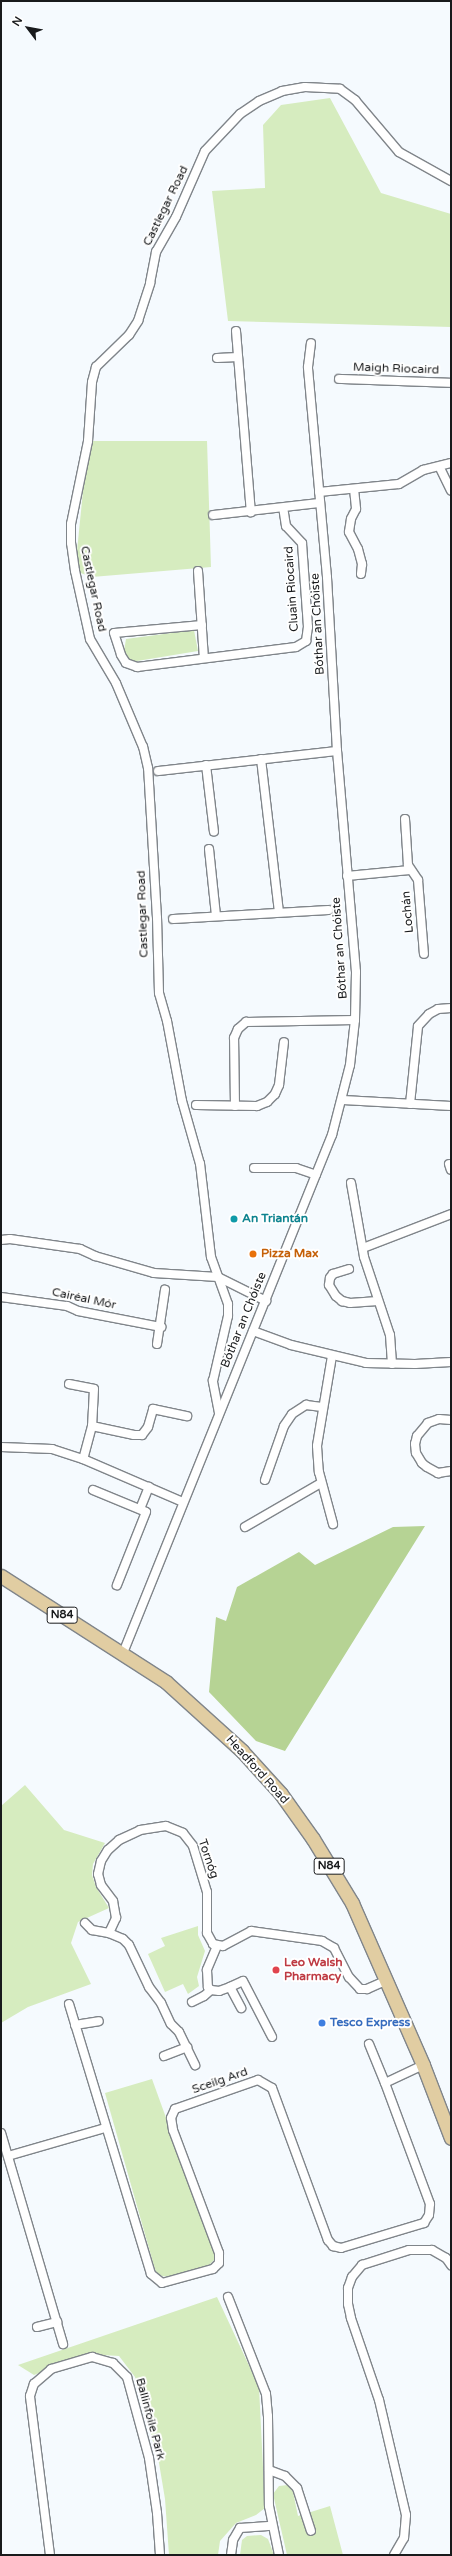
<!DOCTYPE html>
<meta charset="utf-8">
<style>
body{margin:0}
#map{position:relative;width:452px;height:2556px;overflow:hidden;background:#f5fafe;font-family:"Varela Round",sans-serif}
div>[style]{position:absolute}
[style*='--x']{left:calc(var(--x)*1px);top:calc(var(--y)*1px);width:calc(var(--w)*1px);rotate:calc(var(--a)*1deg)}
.green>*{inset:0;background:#d6ecbf}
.forest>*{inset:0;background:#b6d394}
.roads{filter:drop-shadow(1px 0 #80858a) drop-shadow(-1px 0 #80858a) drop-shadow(0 1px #80858a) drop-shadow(0 -1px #80858a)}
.minor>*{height:8px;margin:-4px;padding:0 4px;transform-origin:4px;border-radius:4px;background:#fff}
.primary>*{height:13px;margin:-6.5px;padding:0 6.5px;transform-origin:6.5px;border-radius:6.5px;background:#e1cda2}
.dots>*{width:11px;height:11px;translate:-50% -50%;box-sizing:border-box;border:2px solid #fff;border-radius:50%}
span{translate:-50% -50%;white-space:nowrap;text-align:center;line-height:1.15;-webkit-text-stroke:4px #fff;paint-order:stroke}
.shield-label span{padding:1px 3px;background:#fff;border:1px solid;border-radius:3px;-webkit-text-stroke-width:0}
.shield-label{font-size:11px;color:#181a1c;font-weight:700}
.street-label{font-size:12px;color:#181a1c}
.culture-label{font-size:12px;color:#0d838f;font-weight:700}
.left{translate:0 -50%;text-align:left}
.food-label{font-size:12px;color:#c56008;font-weight:700}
.health-label{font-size:12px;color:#be3a42;font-weight:700}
.shop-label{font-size:12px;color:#366cbe;font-weight:700}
.frame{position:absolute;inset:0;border:2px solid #181a1c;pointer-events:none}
.north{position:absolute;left:8px;top:8px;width:40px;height:40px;-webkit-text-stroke:3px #fff;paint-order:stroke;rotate:302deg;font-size:11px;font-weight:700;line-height:16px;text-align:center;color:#181a1c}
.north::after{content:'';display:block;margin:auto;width:14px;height:18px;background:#181a1c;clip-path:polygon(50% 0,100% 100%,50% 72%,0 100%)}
</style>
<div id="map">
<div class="green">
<div style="clip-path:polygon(330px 98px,381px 193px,451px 214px,451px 327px,228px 321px,212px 191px,265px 188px,263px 125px,281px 105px)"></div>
<div style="clip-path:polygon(88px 441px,207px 441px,211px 567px,92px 577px,75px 571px)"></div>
<div style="clip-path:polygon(194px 630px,198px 651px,131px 662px,124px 651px,126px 639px)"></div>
<div style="clip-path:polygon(25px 1785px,64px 1830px,105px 1843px,93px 1864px,92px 1875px,96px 1887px,109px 1908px,78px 1922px,71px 1943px,91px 1984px,28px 2007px,1px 2023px,1px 1806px)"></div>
<div style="clip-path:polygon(198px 1926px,198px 1935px,205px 1951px,197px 1977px,199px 1986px,188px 1994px,183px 1984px,165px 1992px,148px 1954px,165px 1946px,161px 1938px)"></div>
<div style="clip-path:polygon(152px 2079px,215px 2253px,214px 2260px,209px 2265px,169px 2277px,162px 2276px,156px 2272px,154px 2266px,105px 2093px)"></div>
<div style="clip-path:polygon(217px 2297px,259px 2387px,265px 2508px,256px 2515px,236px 2523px,220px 2541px,218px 2555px,169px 2555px,165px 2499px,159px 2463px,135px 2377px,119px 2356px,85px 2354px,34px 2375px,18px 2365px)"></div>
<div style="clip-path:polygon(288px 2485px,293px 2492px,298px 2516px,330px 2506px,343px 2555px,287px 2555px,273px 2494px,279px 2486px)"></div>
<div style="clip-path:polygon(261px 2535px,268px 2539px,274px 2555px,240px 2555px,242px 2540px,247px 2536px)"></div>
</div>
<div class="forest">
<div style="clip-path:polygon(425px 1526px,285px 1751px,256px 1741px,209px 1692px,216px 1617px,226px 1621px,237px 1587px,299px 1552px,315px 1565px,393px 1527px)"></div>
</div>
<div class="roads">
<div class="minor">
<div style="--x:236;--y:331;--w:182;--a:85.3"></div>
<div style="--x:217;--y:358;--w:21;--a:-3"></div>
<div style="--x:339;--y:379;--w:112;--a:2"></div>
<div style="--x:440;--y:468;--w:25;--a:64"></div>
<div style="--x:354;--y:489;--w:20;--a:84"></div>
<div style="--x:356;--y:509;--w:11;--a:117"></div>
<div style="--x:351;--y:519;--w:13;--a:99"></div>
<div style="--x:349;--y:532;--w:19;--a:62"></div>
<div style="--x:358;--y:549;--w:16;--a:75"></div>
<div style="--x:362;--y:564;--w:10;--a:96"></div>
<div style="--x:319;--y:492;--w:80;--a:-5.7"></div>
<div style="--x:399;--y:484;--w:28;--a:-30"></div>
<div style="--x:423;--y:470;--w:29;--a:-14"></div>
<div style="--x:213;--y:515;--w:107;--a:-6.5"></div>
<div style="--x:198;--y:571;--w:87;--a:86.1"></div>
<div style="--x:202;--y:625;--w:88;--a:174.8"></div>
<div style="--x:114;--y:633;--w:23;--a:72"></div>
<div style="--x:121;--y:655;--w:9;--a:58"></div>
<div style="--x:126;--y:663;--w:12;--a:20"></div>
<div style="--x:137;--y:667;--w:160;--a:-7.2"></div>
<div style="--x:296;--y:647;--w:12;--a:-31"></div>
<div style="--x:306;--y:641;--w:14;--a:-82"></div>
<div style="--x:308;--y:627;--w:84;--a:-94.1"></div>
<div style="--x:302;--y:543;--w:23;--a:-133"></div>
<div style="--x:286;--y:526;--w:18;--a:-99"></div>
<div style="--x:261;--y:759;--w:154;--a:83.3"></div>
<div style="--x:206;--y:765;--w:67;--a:83.2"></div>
<div style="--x:158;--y:771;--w:180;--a:-6.4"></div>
<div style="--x:405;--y:819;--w:46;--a:86.3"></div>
<div style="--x:408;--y:865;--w:18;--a:56"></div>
<div style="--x:418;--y:880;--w:74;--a:85.4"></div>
<div style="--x:209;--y:849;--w:67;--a:84"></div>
<div style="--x:347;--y:876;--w:63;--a:-5.4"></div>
<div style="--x:173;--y:919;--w:156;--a:-3.3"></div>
<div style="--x:343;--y:1100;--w:108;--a:3.2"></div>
<div style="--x:410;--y:1104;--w:78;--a:-84.1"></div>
<div style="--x:418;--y:1026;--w:16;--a:-47"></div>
<div style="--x:429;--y:1014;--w:10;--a:-29"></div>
<div style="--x:438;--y:1009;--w:13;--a:-4"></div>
<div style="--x:196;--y:1105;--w:61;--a:0.9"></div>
<div style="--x:257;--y:1106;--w:11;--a:-22"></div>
<div style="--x:267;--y:1102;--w:11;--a:-45"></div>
<div style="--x:275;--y:1094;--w:10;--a:-66"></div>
<div style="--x:279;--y:1085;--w:43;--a:-83.4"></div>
<div style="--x:235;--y:1106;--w:68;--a:-90.8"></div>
<div style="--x:234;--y:1038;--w:10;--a:-66"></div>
<div style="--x:238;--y:1029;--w:11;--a:-41"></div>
<div style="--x:246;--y:1022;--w:109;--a:-1.1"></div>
<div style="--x:449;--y:1164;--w:6;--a:72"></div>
<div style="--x:254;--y:1168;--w:42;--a:0"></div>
<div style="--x:296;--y:1168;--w:21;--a:19"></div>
<div style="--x:351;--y:1183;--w:75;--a:80"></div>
<div style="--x:364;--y:1257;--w:82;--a:71.6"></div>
<div style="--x:390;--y:1335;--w:29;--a:86"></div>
<div style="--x:1;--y:1240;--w:9;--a:-6"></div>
<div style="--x:10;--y:1239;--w:71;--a:8.1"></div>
<div style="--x:80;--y:1249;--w:17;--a:25"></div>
<div style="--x:95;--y:1256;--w:61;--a:16.1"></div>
<div style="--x:154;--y:1273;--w:64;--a:3.6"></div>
<div style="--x:218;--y:1277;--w:54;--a:26.6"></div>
<div style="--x:363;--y:1248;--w:94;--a:-21.1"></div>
<div style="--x:349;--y:1269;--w:17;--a:163"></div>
<div style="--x:333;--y:1274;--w:5;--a:127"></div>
<div style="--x:330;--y:1278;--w:7;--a:98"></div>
<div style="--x:329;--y:1285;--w:13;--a:58"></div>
<div style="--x:336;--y:1296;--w:8;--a:40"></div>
<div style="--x:342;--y:1301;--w:8;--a:14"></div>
<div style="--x:350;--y:1303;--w:28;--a:-4"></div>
<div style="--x:1;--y:1297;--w:67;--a:7.8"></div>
<div style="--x:67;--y:1306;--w:12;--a:24"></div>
<div style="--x:78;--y:1311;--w:85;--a:10.9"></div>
<div style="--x:253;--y:1331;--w:40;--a:20.2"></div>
<div style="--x:291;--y:1345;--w:77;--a:13.5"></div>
<div style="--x:366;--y:1363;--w:49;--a:1.2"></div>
<div style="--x:415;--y:1364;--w:36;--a:-3"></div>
<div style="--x:157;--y:1344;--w:55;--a:-81.6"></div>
<div style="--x:332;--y:1356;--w:91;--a:99.5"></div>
<div style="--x:317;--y:1446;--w:26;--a:86"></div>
<div style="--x:319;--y:1472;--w:54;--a:74.9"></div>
<div style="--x:69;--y:1384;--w:25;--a:11"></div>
<div style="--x:94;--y:1389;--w:37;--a:93"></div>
<div style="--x:92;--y:1426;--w:34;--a:105"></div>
<div style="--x:219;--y:1413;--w:33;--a:-101"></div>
<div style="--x:213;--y:1381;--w:67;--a:-77"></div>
<div style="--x:228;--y:1316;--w:12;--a:-90"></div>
<div style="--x:228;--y:1304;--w:50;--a:-109.9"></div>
<div style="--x:211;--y:1257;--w:94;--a:-96.7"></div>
<div style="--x:200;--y:1164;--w:66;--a:-105.9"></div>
<div style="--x:182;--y:1101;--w:81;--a:-100.6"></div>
<div style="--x:167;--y:1021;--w:29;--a:-106"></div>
<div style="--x:159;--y:993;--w:75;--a:-91.5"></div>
<div style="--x:157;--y:918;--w:150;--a:-93.4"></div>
<div style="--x:148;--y:768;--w:22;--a:-103"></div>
<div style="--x:143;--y:747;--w:69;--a:-112.9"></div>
<div style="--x:116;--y:683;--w:51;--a:-120.6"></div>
<div style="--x:90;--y:639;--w:70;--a:-102.4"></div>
<div style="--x:75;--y:571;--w:28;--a:-98"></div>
<div style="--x:71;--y:543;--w:19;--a:-90"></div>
<div style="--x:71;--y:524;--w:85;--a:-78.4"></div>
<div style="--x:88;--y:441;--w:59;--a:-86.1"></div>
<div style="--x:92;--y:382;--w:16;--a:-75"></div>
<div style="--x:96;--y:367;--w:46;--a:-44.1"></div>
<div style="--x:129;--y:335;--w:17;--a:-57"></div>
<div style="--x:138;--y:321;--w:40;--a:-72"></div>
<div style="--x:150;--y:283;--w:32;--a:-79"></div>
<div style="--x:156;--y:252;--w:40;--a:-60.3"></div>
<div style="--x:176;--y:217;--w:72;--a:-66.3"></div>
<div style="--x:205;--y:151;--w:51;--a:-46.6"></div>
<div style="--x:240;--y:114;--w:23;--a:-34"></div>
<div style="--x:259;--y:101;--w:25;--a:-23"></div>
<div style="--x:282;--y:91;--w:23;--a:-10"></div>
<div style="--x:305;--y:87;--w:35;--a:3"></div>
<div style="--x:340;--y:89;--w:19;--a:36"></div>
<div style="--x:355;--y:100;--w:68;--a:49.8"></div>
<div style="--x:399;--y:152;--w:60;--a:29.1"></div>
<div style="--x:451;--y:1420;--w:12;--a:-175"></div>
<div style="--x:439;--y:1419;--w:12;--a:160"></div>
<div style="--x:428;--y:1423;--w:17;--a:130"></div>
<div style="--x:417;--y:1436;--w:8;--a:104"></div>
<div style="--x:415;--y:1444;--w:9;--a:84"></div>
<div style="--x:416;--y:1453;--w:12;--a:59"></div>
<div style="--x:422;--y:1463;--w:6;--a:39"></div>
<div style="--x:427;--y:1467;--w:13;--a:29"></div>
<div style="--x:438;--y:1473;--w:13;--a:-9"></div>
<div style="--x:92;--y:1426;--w:43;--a:12.1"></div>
<div style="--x:134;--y:1435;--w:8;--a:0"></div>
<div style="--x:142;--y:1435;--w:10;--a:-53"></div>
<div style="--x:148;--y:1427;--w:19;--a:-74"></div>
<div style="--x:153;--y:1409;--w:35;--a:12"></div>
<div style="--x:1;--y:1447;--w:51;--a:2.2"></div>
<div style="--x:52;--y:1449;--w:33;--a:18"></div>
<div style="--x:83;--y:1459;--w:109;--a:23.3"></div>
<div style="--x:265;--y:1480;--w:57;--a:-70.6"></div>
<div style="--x:284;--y:1426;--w:14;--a:-56"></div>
<div style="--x:292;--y:1414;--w:17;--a:-33"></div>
<div style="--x:306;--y:1405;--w:16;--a:7"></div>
<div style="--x:93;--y:1490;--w:57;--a:22.5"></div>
<div style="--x:146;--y:1512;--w:79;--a:111.7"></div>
<div style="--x:140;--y:1509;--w:24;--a:-68"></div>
<div style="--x:245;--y:1527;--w:88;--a:-30.1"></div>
<div style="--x:123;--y:1653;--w:559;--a:-68.03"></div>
<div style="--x:332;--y:1135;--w:72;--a:-75.6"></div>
<div style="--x:350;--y:1065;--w:45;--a:-83.7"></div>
<div style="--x:355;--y:1020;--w:48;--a:-88.8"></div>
<div style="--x:356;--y:972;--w:222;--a:-94.9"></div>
<div style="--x:337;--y:751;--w:174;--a:-93.3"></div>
<div style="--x:327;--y:577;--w:211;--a:-95.2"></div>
<div style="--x:308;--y:367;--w:24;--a:-83"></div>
<div style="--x:85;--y:1923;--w:10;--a:45"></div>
<div style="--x:92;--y:1930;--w:17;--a:10"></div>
<div style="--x:109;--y:1933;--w:17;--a:-65"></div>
<div style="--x:116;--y:1918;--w:17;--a:-100"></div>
<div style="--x:113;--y:1901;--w:20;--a:-127"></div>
<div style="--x:101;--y:1885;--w:11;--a:-105"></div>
<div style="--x:98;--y:1874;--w:13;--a:-77"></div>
<div style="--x:101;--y:1861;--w:13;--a:-58"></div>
<div style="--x:108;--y:1850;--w:15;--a:-42"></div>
<div style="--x:119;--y:1840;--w:23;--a:-25"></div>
<div style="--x:140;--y:1830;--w:26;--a:-9"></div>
<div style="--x:166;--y:1826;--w:18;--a:22"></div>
<div style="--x:183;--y:1833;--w:16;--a:52"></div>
<div style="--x:193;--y:1846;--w:48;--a:73.1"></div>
<div style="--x:207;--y:1892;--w:41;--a:90"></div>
<div style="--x:207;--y:1933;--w:13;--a:61"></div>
<div style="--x:213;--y:1944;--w:10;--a:11"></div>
<div style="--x:223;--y:1946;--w:32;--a:-28"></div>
<div style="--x:251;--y:1931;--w:72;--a:8"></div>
<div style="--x:322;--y:1941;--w:14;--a:30"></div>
<div style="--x:334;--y:1948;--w:33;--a:63"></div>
<div style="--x:349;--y:1977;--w:16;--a:47"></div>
<div style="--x:360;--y:1989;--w:7;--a:0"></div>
<div style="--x:367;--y:1989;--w:22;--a:-24"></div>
<div style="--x:109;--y:1933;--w:15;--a:23"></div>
<div style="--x:123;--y:1939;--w:8;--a:45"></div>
<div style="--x:129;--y:1945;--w:47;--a:64.5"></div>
<div style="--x:149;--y:1987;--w:20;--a:53"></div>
<div style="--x:161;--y:2003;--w:23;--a:65"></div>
<div style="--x:171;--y:2024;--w:11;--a:45"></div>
<div style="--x:179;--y:2032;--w:37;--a:64"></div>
<div style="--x:217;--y:1946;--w:26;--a:113"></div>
<div style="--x:207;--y:1970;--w:17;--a:87"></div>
<div style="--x:208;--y:1987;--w:4;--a:45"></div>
<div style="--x:211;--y:1990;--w:8;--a:7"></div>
<div style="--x:219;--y:1991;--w:12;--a:-20"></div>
<div style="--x:230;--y:1987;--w:24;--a:62"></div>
<div style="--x:230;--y:1987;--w:14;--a:-25"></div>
<div style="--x:243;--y:1981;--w:63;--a:62.6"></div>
<div style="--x:192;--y:2002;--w:13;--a:-27"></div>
<div style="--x:204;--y:1996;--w:9;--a:-41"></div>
<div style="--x:69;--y:2004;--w:282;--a:73.1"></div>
<div style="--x:151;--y:2274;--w:14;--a:39"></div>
<div style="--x:162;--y:2283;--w:53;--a:-15.4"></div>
<div style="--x:213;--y:2269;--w:8;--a:-45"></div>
<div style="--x:219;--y:2263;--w:10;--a:-90"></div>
<div style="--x:219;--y:2253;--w:131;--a:-110.5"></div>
<div style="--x:173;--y:2130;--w:12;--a:-99"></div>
<div style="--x:171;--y:2118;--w:10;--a:-66"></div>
<div style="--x:175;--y:2109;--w:88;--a:-19.3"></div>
<div style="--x:258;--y:2080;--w:16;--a:30"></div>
<div style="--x:272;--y:2088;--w:162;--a:69.8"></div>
<div style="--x:328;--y:2240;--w:8;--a:50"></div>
<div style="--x:333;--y:2246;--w:8;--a:14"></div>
<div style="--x:341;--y:2248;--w:87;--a:-16.8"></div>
<div style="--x:424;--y:2223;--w:9;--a:-58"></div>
<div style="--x:429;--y:2215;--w:11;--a:-85"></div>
<div style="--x:430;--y:2204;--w:129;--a:-110.4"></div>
<div style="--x:385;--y:2083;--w:42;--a:-25.3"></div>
<div style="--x:75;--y:2025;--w:24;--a:-9"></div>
<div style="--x:369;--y:2044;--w:42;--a:67.7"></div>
<div style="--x:164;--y:2056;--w:25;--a:-21"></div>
<div style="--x:1;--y:2133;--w:220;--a:73.6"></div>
<div style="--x:8;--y:2156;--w:101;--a:-16.1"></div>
<div style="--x:228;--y:2297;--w:104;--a:68.6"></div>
<div style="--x:266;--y:2394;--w:22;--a:85"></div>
<div style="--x:268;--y:2416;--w:90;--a:89.4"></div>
<div style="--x:269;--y:2506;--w:50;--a:78.5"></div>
<div style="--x:37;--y:2327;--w:21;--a:-14"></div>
<div style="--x:269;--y:2470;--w:17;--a:21"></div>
<div style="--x:285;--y:2476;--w:17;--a:45"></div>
<div style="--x:297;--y:2488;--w:45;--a:72"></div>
<div style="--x:50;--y:2555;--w:160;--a:-97.2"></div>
<div style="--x:30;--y:2396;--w:13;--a:-72"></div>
<div style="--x:34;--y:2384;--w:23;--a:-41"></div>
<div style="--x:51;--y:2369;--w:43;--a:-16.3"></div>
<div style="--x:92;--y:2357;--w:22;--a:16"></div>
<div style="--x:113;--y:2363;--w:20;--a:45"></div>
<div style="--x:127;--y:2377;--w:84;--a:74.8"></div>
<div style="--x:149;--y:2458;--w:56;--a:81.7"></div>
<div style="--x:157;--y:2513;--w:42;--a:85.9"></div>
<div style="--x:231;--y:2555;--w:15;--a:-82"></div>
<div style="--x:233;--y:2540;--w:14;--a:-60"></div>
<div style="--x:240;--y:2528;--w:32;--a:-4"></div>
<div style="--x:394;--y:2555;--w:20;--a:-60"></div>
<div style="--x:404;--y:2538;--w:23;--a:-85"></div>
<div style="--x:406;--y:2515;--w:118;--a:-103.2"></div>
<div style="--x:379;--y:2400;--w:87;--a:-108.9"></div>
<div style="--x:351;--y:2318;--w:14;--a:-102"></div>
<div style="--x:348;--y:2304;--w:16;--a:-90"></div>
<div style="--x:348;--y:2288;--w:12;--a:-70"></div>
<div style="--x:352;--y:2277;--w:16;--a:-50"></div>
<div style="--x:362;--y:2265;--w:49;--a:-17.7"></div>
<div style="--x:409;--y:2250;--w:23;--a:0"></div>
<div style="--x:432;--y:2250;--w:16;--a:30"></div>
<div style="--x:446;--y:2258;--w:9;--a:54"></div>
</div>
<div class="primary">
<div style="--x:1;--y:1576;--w:196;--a:32.7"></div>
<div style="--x:166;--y:1682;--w:103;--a:42.2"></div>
<div style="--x:242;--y:1751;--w:58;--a:47.8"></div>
<div style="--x:281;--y:1794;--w:55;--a:54.6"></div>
<div style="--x:313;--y:1839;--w:75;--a:58.6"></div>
<div style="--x:352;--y:1903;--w:177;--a:66.3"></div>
<div style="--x:423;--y:2065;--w:78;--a:69"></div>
</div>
</div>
<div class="dots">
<div style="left:234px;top:1219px;background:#0f9aa8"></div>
<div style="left:253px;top:1254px;background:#e8710a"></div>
<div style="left:276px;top:1970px;background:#e0444e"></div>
<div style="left:322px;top:2023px;background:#3f7fe0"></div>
</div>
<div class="shield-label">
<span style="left:62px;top:1615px">N84</span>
<span style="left:329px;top:1866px">N84</span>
</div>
<div class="street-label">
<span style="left:166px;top:206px;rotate:-64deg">Castlegar Road</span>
<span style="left:396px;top:369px;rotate:2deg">Maigh Riocaird</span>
<span style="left:93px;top:589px;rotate:78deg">Castlegar Road</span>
<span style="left:292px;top:589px;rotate:-94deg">Cluain Riocaird</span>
<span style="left:318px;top:624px;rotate:-93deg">Bóthar an Chóiste</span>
<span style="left:408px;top:912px;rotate:-95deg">Lochán</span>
<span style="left:143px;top:914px;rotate:-92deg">Castlegar Road</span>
<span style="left:340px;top:948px;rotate:-94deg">Bóthar an Chóiste</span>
<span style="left:84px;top:1299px;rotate:12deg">Cairéal Mór</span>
<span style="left:244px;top:1320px;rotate:-68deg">Bóthar an Chóiste</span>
<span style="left:257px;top:1770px;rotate:48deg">Headford Road</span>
<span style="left:208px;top:1859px;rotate:71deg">Tornóg</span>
<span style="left:220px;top:2081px;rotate:-19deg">Sceilg Ard</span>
<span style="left:150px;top:2419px;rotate:75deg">Ballinfoile Park</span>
</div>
<div class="culture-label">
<span class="left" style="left:242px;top:1219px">An Triantán</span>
</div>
<div class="food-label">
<span class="left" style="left:261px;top:1254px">Pizza Max</span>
</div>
<div class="health-label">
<span class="left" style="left:284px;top:1970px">Leo Walsh<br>Pharmacy</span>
</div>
<div class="shop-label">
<span class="left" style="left:330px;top:2023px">Tesco Express</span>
</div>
<div class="frame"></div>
<div class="north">N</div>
</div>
